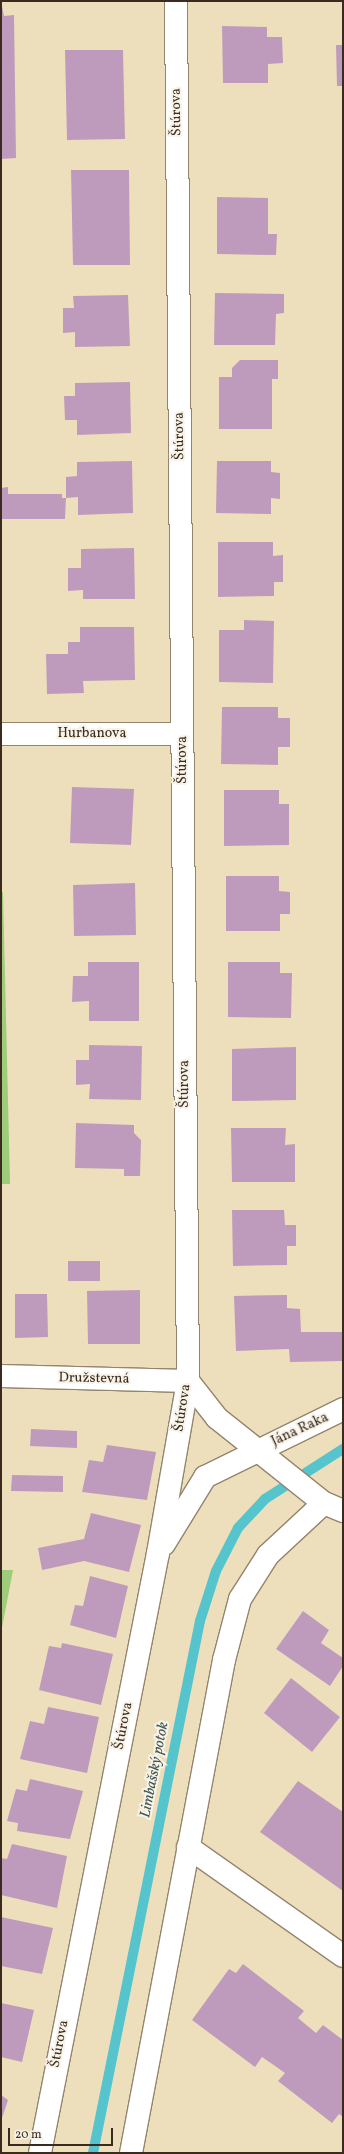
<!DOCTYPE html>
<meta charset="utf-8">
<style>
body{margin:0}
#map{position:relative;width:344px;height:2154px;overflow:hidden;background:#eddfbc;font-family:Vollkorn,serif}
div>[style]{position:absolute}
[style*='--x']{left:calc(var(--x)*1px);top:calc(var(--y)*1px);width:calc(var(--w)*1px);rotate:calc(var(--a)*1deg)}
.green>*{inset:0;background:#9dcc7b}
.stream>*{height:10px;margin:-5px;padding:0 5px;transform-origin:5px;border-radius:5px;background:#56c4cc}
.building>*{inset:0;background:#be9bbd}
.roads{filter:drop-shadow(1px 0 #94846d) drop-shadow(-1px 0 #94846d) drop-shadow(0 1px #94846d) drop-shadow(0 -1px #94846d)}
.minor>*{height:22px;margin:-11px;padding:0 11px;transform-origin:11px;border-radius:11px;background:#fff}
span{translate:-50% -50%;white-space:nowrap;text-align:center;line-height:1.15;-webkit-text-stroke:4px #f7f3e8;paint-order:stroke}
.street-label{font-size:14px;color:#3b2a1e}
.water-label{font-size:15px;color:#435852;font-style:italic}
.frame{position:absolute;inset:0;border:2px solid #3b2a1e;pointer-events:none}
.scale{position:absolute;left:8px;top:2128px;width:105px;height:18px;box-sizing:border-box;border:2px solid #3b2a1e;border-top:0;padding-left:5px;font-size:12px;line-height:14px;white-space:nowrap;color:#3b2a1e;-webkit-text-stroke:3px #f7f3e8;paint-order:stroke}
</style>
<div id="map">
<div class="green">
<div style="clip-path:polygon(1px 892px,3px 892px,10px 1184px,1px 1184px)"></div>
<div style="clip-path:polygon(1px 1570px,13px 1570px,1px 1633px)"></div>
</div>
<div class="stream">
<div style="--x:93;--y:2153;--w:543;--a:-78.63"></div>
<div style="--x:200;--y:1621;--w:52;--a:-72.3"></div>
<div style="--x:216;--y:1571;--w:48;--a:-62.9"></div>
<div style="--x:238;--y:1528;--w:40;--a:-47"></div>
<div style="--x:265;--y:1499;--w:93;--a:-32.7"></div>
</div>
<div class="building">
<div style="clip-path:polygon(1px 1px,4px 16px,14px 15px,16px 158px,1px 159px)"></div>
<div style="clip-path:polygon(222px 26px,267px 27px,267px 37px,282px 37px,283px 63px,268px 64px,268px 83px,223px 83px)"></div>
<div style="clip-path:polygon(336px 45px,343px 45px,343px 86px,337px 86px)"></div>
<div style="clip-path:polygon(65px 50px,123px 50px,125px 139px,67px 140px)"></div>
<div style="clip-path:polygon(71px 170px,129px 170px,130px 265px,73px 265px)"></div>
<div style="clip-path:polygon(217px 197px,268px 198px,268px 234px,277px 234px,276px 255px,217px 254px)"></div>
<div style="clip-path:polygon(215px 293px,284px 294px,284px 313px,276px 314px,275px 345px,214px 345px)"></div>
<div style="clip-path:polygon(128px 295px,130px 346px,75px 347px,75px 332px,63px 333px,63px 308px,74px 308px,73px 296px)"></div>
<div style="clip-path:polygon(240px 360px,278px 360px,278px 379px,272px 379px,272px 429px,219px 429px,219px 377px,232px 377px,232px 368px)"></div>
<div style="clip-path:polygon(130px 382px,131px 433px,77px 435px,77px 420px,65px 420px,64px 396px,75px 396px,75px 383px)"></div>
<div style="clip-path:polygon(132px 461px,133px 513px,78px 515px,78px 497px,66px 498px,66px 477px,77px 476px,77px 462px)"></div>
<div style="clip-path:polygon(217px 461px,271px 461px,271px 472px,280px 473px,280px 499px,271px 498px,271px 514px,216px 513px)"></div>
<div style="clip-path:polygon(8px 487px,8px 494px,62px 494px,62px 498px,66px 498px,65px 519px,1px 519px,1px 488px)"></div>
<div style="clip-path:polygon(218px 542px,273px 542px,273px 556px,283px 555px,283px 582px,274px 582px,274px 596px,218px 597px)"></div>
<div style="clip-path:polygon(134px 548px,135px 599px,83px 599px,83px 590px,68px 591px,68px 568px,81px 568px,81px 549px)"></div>
<div style="clip-path:polygon(244px 620px,274px 621px,273px 683px,219px 682px,219px 630px,244px 630px)"></div>
<div style="clip-path:polygon(80px 627px,134px 627px,135px 680px,83px 681px,84px 693px,47px 694px,46px 654px,68px 654px,68px 642px,80px 642px)"></div>
<div style="clip-path:polygon(222px 707px,278px 707px,278px 718px,290px 718px,290px 747px,278px 747px,278px 765px,221px 764px)"></div>
<div style="clip-path:polygon(72px 787px,134px 789px,131px 845px,70px 843px)"></div>
<div style="clip-path:polygon(224px 790px,279px 790px,279px 804px,289px 804px,289px 845px,224px 846px)"></div>
<div style="clip-path:polygon(226px 876px,279px 876px,279px 891px,290px 892px,290px 914px,280px 914px,280px 931px,226px 931px)"></div>
<div style="clip-path:polygon(135px 883px,136px 935px,74px 936px,73px 885px)"></div>
<div style="clip-path:polygon(88px 962px,139px 962px,139px 1021px,89px 1021px,89px 1001px,72px 1002px,73px 976px,88px 976px)"></div>
<div style="clip-path:polygon(228px 962px,280px 962px,280px 973px,292px 973px,291px 1018px,228px 1017px)"></div>
<div style="clip-path:polygon(89px 1045px,142px 1046px,141px 1100px,89px 1099px,90px 1084px,76px 1085px,76px 1060px,89px 1060px)"></div>
<div style="clip-path:polygon(296px 1047px,296px 1100px,232px 1101px,232px 1049px)"></div>
<div style="clip-path:polygon(76px 1123px,134px 1125px,134px 1133px,141px 1140px,140px 1176px,124px 1176px,124px 1169px,75px 1168px)"></div>
<div style="clip-path:polygon(231px 1128px,286px 1128px,285px 1145px,295px 1144px,295px 1182px,232px 1182px)"></div>
<div style="clip-path:polygon(232px 1210px,284px 1210px,285px 1225px,296px 1225px,296px 1246px,287px 1246px,287px 1265px,233px 1266px)"></div>
<div style="clip-path:polygon(68px 1261px,100px 1261px,100px 1281px,68px 1281px)"></div>
<div style="clip-path:polygon(140px 1290px,140px 1344px,88px 1344px,87px 1291px)"></div>
<div style="clip-path:polygon(15px 1294px,47px 1294px,48px 1337px,15px 1338px)"></div>
<div style="clip-path:polygon(287px 1295px,287px 1308px,300px 1309px,301px 1332px,343px 1332px,343px 1361px,290px 1362px,289px 1349px,236px 1351px,234px 1296px)"></div>
<div style="clip-path:polygon(31px 1429px,77px 1431px,77px 1448px,30px 1446px)"></div>
<div style="clip-path:polygon(107px 1445px,156px 1452px,147px 1500px,82px 1492px,89px 1460px,103px 1462px)"></div>
<div style="clip-path:polygon(12px 1475px,63px 1476px,63px 1492px,11px 1491px)"></div>
<div style="clip-path:polygon(91px 1513px,141px 1525px,129px 1572px,84px 1561px,42px 1570px,38px 1548px,84px 1539px)"></div>
<div style="clip-path:polygon(90px 1576px,128px 1586px,116px 1638px,70px 1625px,75px 1605px,83px 1606px)"></div>
<div style="clip-path:polygon(303px 1611px,329px 1630px,321px 1643px,343px 1658px,343px 1666px,330px 1686px,276px 1649px)"></div>
<div style="clip-path:polygon(62px 1643px,113px 1654px,101px 1705px,39px 1690px,49px 1646px,61px 1648px)"></div>
<div style="clip-path:polygon(291px 1678px,340px 1717px,312px 1752px,264px 1713px)"></div>
<div style="clip-path:polygon(48px 1707px,99px 1717px,87px 1773px,20px 1759px,30px 1721px,44px 1724px)"></div>
<div style="clip-path:polygon(30px 1779px,83px 1791px,70px 1839px,17px 1831px,18px 1823px,7px 1821px,16px 1789px,27px 1791px)"></div>
<div style="clip-path:polygon(298px 1781px,343px 1812px,343px 1891px,260px 1832px)"></div>
<div style="clip-path:polygon(12px 1844px,67px 1856px,57px 1908px,1px 1895px,1px 1858px,7px 1859px)"></div>
<div style="clip-path:polygon(1px 1917px,53px 1928px,42px 1974px,1px 1966px)"></div>
<div style="clip-path:polygon(243px 1964px,304px 2011px,298px 2018px,316px 2033px,323px 2025px,343px 2040px,343px 2117px,339px 2114px,332px 2123px,278px 2081px,285px 2073px,275px 2066px,262px 2057px,255px 2067px,192px 2020px,229px 1969px,236px 1973px)"></div>
<div style="clip-path:polygon(1px 2003px,34px 2010px,22px 2062px,1px 2057px)"></div>
<div style="clip-path:polygon(1px 2095px,8px 2100px,2px 2118px,1px 2118px)"></div>
</div>
<div class="roads">
<div class="minor">
<div style="--x:1;--y:734;--w:181;--a:0"></div>
<div style="--x:1;--y:1376;--w:187;--a:1.5"></div>
<div style="--x:188;--y:1381;--w:47;--a:51.9"></div>
<div style="--x:217;--y:1418;--w:137;--a:38.5"></div>
<div style="--x:324;--y:1503;--w:21;--a:23"></div>
<div style="--x:164;--y:1544;--w:79;--a:-58.5"></div>
<div style="--x:205;--y:1477;--w:154;--a:-26.2"></div>
<div style="--x:188;--y:1847;--w:189;--a:35.1"></div>
<div style="--x:40;--y:2153;--w:611;--a:-78.87"></div>
<div style="--x:158;--y:1553;--w:175;--a:-80.1"></div>
<div style="--x:188;--y:1381;--w:1380;--a:-90.5"></div>
<div style="--x:131;--y:2153;--w:502;--a:-79.32"></div>
<div style="--x:224;--y:1660;--w:63;--a:-75.3"></div>
<div style="--x:240;--y:1599;--w:52;--a:-57.5"></div>
<div style="--x:268;--y:1555;--w:76;--a:-42.9"></div>
</div>
</div>
<div class="street-label">
<span style="left:177px;top:112px;rotate:-91deg">Štúrova</span>
<span style="left:180px;top:436px;rotate:-91deg">Štúrova</span>
<span style="left:92px;top:734px">Hurbanova</span>
<span style="left:183px;top:760px;rotate:-90deg">Štúrova</span>
<span style="left:185px;top:1084px;rotate:-90deg">Štúrova</span>
<span style="left:94px;top:1379px;rotate:1deg">Družstevná</span>
<span style="left:183px;top:1408px;rotate:-81deg">Štúrova</span>
<span style="left:300px;top:1430px;rotate:-25deg">Jána Raka</span>
<span style="left:124px;top:1726px;rotate:-79deg">Štúrova</span>
<span style="left:60px;top:2044px;rotate:-79deg">Štúrova</span>
</div>
<div class="water-label">
<span style="left:155px;top:1770px;rotate:-79deg">Limbašský potok</span>
</div>
<div class="frame"></div>
<div class="scale">20 m</div>
</div>
